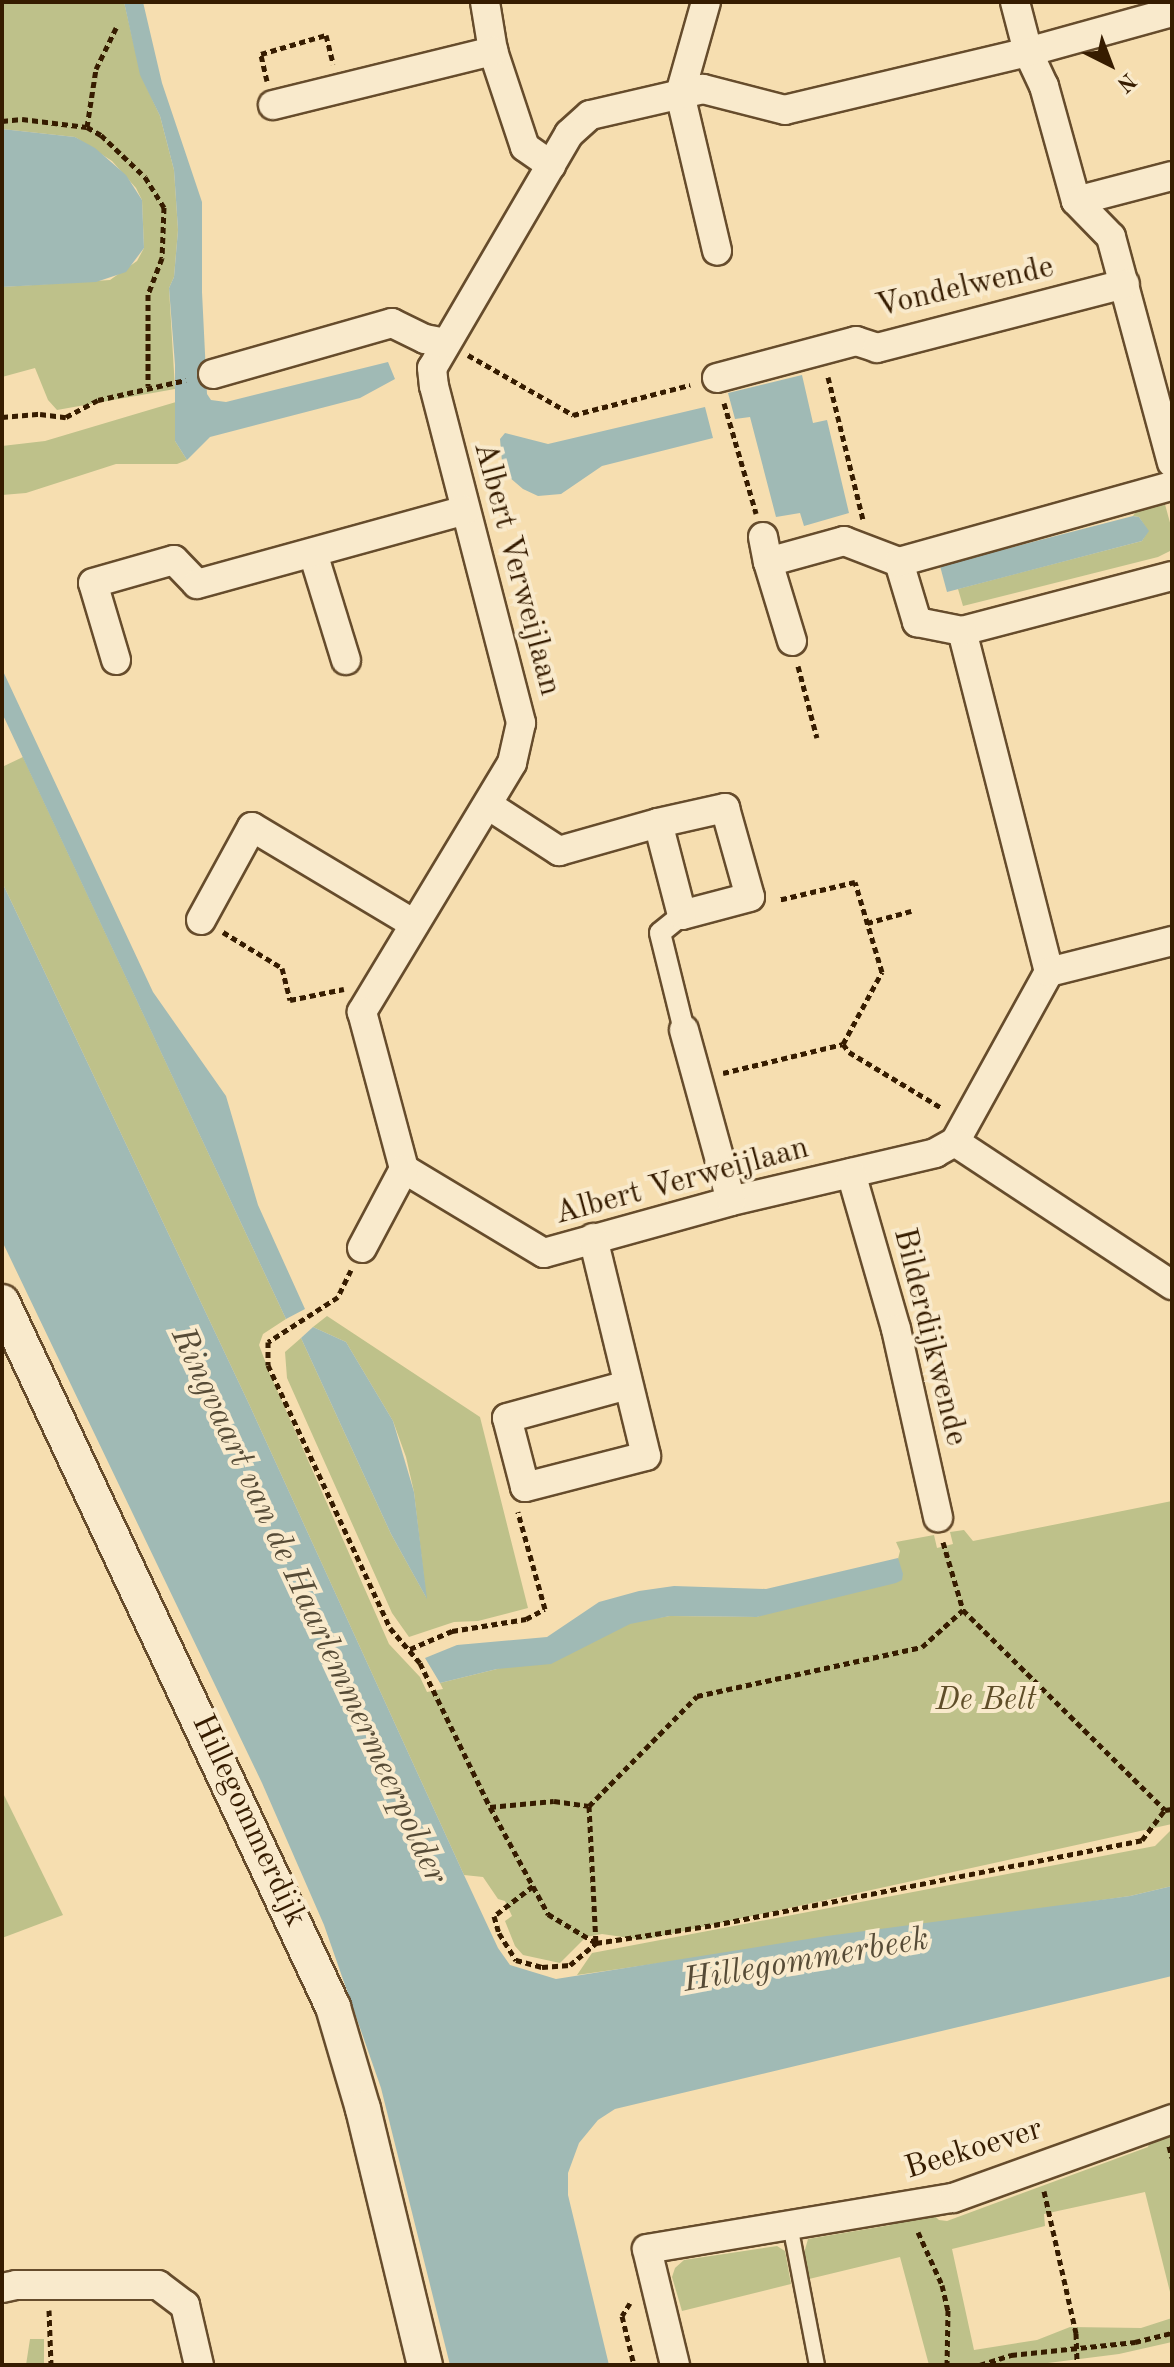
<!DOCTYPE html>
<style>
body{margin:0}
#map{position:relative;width:1174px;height:2367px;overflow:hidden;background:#f6deb0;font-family:"Old Standard TT",serif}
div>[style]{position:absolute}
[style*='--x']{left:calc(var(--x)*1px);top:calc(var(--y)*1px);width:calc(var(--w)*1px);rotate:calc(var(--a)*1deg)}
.green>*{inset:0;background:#bec18a}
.water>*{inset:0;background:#a0bab5}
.path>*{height:5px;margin-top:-2.5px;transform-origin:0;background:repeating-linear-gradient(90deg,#361c00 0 6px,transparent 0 10px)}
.roads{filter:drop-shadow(2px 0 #664c2c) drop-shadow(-2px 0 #664c2c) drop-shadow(0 2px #664c2c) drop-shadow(0 -2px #664c2c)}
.service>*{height:14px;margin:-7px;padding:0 7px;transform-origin:7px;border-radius:7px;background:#f9eacc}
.pedestrian>*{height:20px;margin:-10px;padding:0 10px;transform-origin:10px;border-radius:10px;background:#f9eacc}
.minor>*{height:28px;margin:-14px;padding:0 14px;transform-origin:14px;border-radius:14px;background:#f9eacc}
.tertiary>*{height:34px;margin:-17px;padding:0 17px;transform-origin:17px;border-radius:17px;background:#f9eacc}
span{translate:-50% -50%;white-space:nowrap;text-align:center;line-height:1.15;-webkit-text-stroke:8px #f9eacc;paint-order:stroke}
.street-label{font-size:32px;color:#361c00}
.park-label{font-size:32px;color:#5f4e29;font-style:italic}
.water-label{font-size:34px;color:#564b36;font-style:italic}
.frame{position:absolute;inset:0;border:4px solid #361c00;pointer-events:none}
.north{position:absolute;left:1070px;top:24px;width:80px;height:80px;-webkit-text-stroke:6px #f9eacc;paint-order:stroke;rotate:138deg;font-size:22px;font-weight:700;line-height:32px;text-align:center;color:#361c00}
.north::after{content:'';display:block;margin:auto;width:28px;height:36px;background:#361c00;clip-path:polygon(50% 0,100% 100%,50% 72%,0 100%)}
</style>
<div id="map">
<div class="green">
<div style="clip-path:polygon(2px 2px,124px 2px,141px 75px,160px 116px,174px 170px,178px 230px,174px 277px,169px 288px,175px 389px,57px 410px,48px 400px,35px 368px,2px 377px,2px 287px,110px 280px,137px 261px,144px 248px,142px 200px,136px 188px,112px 161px,75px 137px,2px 129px)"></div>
<div style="clip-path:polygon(176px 402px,175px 441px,187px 460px,177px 464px,116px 464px,26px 493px,2px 495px,2px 446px,45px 441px)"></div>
<div style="clip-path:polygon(1163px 497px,1172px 530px,1170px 551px,1158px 557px,963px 606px,958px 589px,1142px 541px,1148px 531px,1139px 517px,1133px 516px,1142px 502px)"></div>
<div style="clip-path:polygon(23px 757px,286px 1319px,263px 1334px,259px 1345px,270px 1374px,389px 1644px,420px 1677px,427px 1692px,443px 1689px,440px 1683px,497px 1669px,607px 1626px,670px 1616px,757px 1617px,898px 1559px,900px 1551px,896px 1542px,934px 1535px,937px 1548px,953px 1544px,950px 1532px,964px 1530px,973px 1541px,1172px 1501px,1172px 1824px,643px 1940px,602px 1934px,586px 1937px,560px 1963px,523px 1955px,515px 1946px,505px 1921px,512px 1916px,505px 1901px,498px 1899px,483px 1877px,464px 1875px,249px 1404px,2px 882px,2px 767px)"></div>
<div style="clip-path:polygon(327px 1316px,480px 1417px,528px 1608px,478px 1621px,454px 1622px,409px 1637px,392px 1613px,287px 1378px,285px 1352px,301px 1338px,391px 1534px,426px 1597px,414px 1492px,406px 1457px,393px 1421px,346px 1342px,313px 1327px)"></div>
<div style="clip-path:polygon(2px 1791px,63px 1915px,2px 1938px)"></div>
<div style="clip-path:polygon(1172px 1829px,1172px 1886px,1130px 1896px,577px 1975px,592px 1953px,1155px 1846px)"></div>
<div style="clip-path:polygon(1172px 2125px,1172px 2300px,1145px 2192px,1044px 2214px,1045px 2226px,952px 2249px,974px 2350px,1037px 2340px,1070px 2327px,1141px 2328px,1172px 2318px,1172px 2342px,1119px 2354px,1032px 2365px,929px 2365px,900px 2257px,809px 2279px,804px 2253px,808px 2239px,891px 2225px,900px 2212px,925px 2207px,939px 2220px,947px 2221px,1148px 2147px,1152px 2133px)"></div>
<div style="clip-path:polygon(777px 2246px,785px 2251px,791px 2284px,682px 2311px,672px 2277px,675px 2268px,684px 2260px)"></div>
<div style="clip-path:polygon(30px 2339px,44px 2339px,44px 2365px,26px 2365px)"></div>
</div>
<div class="water">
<div style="clip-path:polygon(124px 2px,143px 2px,162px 83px,202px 202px,202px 292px,207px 394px,211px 400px,226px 402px,388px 362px,395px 379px,360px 398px,210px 437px,187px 460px,175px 441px,175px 365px,169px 288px,174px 277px,178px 230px,174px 170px,160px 116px,140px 75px)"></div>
<div style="clip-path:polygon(2px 129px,75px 137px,95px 148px,126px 175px,142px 200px,144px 248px,126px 272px,96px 282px,2px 287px)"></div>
<div style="clip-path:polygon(802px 375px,813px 423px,827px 420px,849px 513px,804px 526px,800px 513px,776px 517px,750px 417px,735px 419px,728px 393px)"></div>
<div style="clip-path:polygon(705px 407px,713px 438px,602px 466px,561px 494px,538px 496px,523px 489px,509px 477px,502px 462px,500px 439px,505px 433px,548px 444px)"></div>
<div style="clip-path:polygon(1133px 516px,1139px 517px,1149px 531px,1142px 541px,947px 592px,940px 566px)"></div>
<div style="clip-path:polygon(2px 669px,153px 992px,226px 1096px,258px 1205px,305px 1309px,286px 1319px,2px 713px)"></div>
<div style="clip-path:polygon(2px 882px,249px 1404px,464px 1875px,498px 1948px,510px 1965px,556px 1979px,827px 1936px,1130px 1896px,1172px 1886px,1172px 1976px,615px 2109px,598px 2120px,579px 2143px,568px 2173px,568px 2195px,609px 2365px,450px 2365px,381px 2088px,324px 1925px,262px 1783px,2px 1241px)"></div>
<div style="clip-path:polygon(313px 1327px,346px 1342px,393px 1421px,414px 1492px,427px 1599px,391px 1534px,301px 1338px)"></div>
<div style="clip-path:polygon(898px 1558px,903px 1574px,902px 1580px,896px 1583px,757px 1617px,670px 1616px,630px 1624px,551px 1664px,497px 1669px,440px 1683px,425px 1658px,457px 1645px,547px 1637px,599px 1602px,639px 1591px,674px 1586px,766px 1589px)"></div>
</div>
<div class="path">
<div style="--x:267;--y:81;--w:28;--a:-103"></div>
<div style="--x:261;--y:54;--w:68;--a:-16.3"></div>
<div style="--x:326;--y:35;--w:30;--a:76"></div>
<div style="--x:2;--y:121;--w:20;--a:-6"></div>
<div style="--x:22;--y:119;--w:65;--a:7"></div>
<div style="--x:87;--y:127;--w:16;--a:30"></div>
<div style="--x:101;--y:135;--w:61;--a:43.7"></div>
<div style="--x:145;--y:177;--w:36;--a:58"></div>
<div style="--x:164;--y:207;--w:51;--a:92.2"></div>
<div style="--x:162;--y:258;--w:39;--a:111"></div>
<div style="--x:148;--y:294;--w:92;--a:90"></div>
<div style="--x:87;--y:127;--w:59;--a:-81.2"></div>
<div style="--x:96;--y:69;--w:46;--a:-64"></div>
<div style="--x:468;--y:355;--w:121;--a:29.7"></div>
<div style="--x:573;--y:415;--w:121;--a:-14.4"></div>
<div style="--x:828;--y:377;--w:146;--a:76.2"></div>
<div style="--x:724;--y:403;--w:115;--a:73.8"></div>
<div style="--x:2;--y:417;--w:38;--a:-5"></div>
<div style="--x:40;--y:414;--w:26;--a:7"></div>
<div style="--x:66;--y:417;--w:36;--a:-28"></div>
<div style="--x:98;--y:400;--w:90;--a:-12.8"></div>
<div style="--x:798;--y:666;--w:74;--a:75.2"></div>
<div style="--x:867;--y:923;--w:46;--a:-15.3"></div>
<div style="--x:223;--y:932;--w:69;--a:31.4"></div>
<div style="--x:282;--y:968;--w:33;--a:76"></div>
<div style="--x:290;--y:1000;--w:55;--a:-11.5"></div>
<div style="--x:843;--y:1044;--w:10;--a:53"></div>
<div style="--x:849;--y:1052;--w:109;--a:31.1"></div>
<div style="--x:723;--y:1073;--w:123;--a:-13.6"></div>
<div style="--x:843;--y:1044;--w:82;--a:-61.6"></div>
<div style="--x:882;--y:972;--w:94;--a:-106.7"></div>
<div style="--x:855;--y:882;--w:79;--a:166.8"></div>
<div style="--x:351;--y:1270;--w:30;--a:116"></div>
<div style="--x:338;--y:1297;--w:83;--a:147.3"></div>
<div style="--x:268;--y:1342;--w:23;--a:90"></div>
<div style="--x:268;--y:1365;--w:290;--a:65.1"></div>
<div style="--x:390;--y:1628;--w:46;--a:49.4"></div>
<div style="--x:420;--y:1663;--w:160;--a:64.1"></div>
<div style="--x:490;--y:1807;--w:122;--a:61.5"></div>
<div style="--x:548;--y:1914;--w:56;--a:31.1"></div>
<div style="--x:943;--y:1542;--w:71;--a:73.6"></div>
<div style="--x:963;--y:1610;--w:284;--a:44.7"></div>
<div style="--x:410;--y:1649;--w:46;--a:-23.2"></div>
<div style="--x:452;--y:1631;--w:75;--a:-9.2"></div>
<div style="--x:526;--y:1619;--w:21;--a:-28"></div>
<div style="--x:545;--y:1609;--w:101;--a:-105.6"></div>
<div style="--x:589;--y:1806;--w:136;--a:87.1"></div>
<div style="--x:490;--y:1807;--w:64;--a:-5.4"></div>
<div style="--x:554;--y:1801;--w:35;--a:8"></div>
<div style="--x:589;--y:1806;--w:154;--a:-45.5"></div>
<div style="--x:697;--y:1696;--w:230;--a:-12.3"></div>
<div style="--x:922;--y:1647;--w:55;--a:-42.1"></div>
<div style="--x:533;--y:1886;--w:49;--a:142.4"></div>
<div style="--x:494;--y:1916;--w:18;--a:74"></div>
<div style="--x:499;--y:1933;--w:32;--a:58"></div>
<div style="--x:516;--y:1960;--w:27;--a:15"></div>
<div style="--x:542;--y:1967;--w:28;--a:-4"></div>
<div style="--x:570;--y:1965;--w:34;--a:-40"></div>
<div style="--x:596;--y:1943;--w:119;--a:-8.7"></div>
<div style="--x:714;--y:1925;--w:436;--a:-11.2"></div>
<div style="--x:1142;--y:1840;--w:38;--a:-53"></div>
<div style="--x:1165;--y:1810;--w:7;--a:-8"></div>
<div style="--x:1169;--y:2146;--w:12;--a:76"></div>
<div style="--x:1044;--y:2191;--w:146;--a:77.3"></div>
<div style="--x:1076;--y:2333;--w:32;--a:88"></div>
<div style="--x:918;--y:2232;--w:58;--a:65.6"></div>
<div style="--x:942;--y:2285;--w:26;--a:77"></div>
<div style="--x:948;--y:2310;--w:55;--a:91"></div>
<div style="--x:630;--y:2303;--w:15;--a:122"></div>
<div style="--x:622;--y:2316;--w:50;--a:76.2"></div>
<div style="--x:49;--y:2310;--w:55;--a:87.9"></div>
<div style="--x:980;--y:2365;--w:33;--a:-18"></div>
<div style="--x:1011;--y:2355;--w:125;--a:-6"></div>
<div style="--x:1135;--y:2342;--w:38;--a:-14"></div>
</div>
<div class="roads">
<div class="service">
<div style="--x:790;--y:2225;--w:143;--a:79.1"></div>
</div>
<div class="pedestrian">
<div style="--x:682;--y:915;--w:28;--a:141"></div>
<div style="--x:660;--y:933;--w:100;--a:76.1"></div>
</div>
<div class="minor">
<div style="--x:485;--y:2;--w:50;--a:80.7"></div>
<div style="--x:493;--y:51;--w:101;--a:71.6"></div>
<div style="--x:525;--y:147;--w:32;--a:35"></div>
<div style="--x:706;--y:2;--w:96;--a:105.8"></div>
<div style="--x:680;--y:94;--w:161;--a:76.7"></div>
<div style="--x:1015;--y:2;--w:52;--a:75.4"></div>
<div style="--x:1028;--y:52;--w:38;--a:65"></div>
<div style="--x:1044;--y:86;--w:119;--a:74.5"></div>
<div style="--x:1076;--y:201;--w:50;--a:45.8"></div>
<div style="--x:1111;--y:237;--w:234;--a:74.9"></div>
<div style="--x:1172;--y:12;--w:149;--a:164.5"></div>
<div style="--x:1028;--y:52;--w:250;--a:166.6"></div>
<div style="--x:785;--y:110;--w:85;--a:-165.6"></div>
<div style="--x:703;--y:89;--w:116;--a:167"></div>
<div style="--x:590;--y:115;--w:28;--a:138"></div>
<div style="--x:569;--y:134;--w:271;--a:120.3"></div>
<div style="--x:432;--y:368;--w:18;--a:84"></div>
<div style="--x:434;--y:386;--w:348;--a:75.5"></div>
<div style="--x:521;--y:723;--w:41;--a:102.7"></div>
<div style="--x:512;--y:763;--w:291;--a:121.1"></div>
<div style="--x:362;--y:1012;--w:163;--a:75"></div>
<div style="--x:404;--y:1169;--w:163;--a:31"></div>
<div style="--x:544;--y:1253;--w:194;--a:-15.5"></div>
<div style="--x:731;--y:1201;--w:210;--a:-13.2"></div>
<div style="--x:935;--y:1153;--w:23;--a:-29"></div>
<div style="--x:955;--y:1142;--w:194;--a:-61.1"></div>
<div style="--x:1049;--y:972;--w:352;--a:-104.3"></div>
<div style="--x:962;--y:631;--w:217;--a:-14.7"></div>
<div style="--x:273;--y:105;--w:227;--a:-13.8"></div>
<div style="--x:1076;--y:201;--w:99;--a:-14.6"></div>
<div style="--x:213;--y:374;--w:186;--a:-15.9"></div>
<div style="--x:392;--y:323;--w:37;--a:26"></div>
<div style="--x:425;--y:339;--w:21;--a:11"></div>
<div style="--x:717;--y:378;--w:144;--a:-14.9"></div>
<div style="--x:856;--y:341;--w:22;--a:18"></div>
<div style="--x:877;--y:348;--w:256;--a:-14.5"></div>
<div style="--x:763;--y:537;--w:25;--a:79"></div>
<div style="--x:313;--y:553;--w:112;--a:72.9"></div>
<div style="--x:899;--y:562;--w:63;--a:73.3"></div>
<div style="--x:917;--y:622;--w:46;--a:11.3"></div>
<div style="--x:792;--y:641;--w:83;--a:-106.9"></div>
<div style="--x:768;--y:562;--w:79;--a:-15.4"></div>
<div style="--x:844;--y:541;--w:59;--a:20.9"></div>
<div style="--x:899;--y:562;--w:283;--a:-15.6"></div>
<div style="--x:116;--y:660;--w:80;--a:-106.6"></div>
<div style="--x:93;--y:583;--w:84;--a:-15.9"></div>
<div style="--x:174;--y:560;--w:33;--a:46"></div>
<div style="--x:197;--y:584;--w:278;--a:-15.4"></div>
<div style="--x:488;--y:805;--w:85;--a:32.9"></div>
<div style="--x:559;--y:851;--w:103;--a:-15.8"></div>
<div style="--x:658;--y:823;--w:69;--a:-12.6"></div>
<div style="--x:725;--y:808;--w:92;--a:74.3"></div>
<div style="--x:750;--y:897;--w:70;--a:165.2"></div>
<div style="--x:682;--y:915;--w:95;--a:-104.6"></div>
<div style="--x:201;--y:920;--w:106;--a:-61.3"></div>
<div style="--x:252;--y:827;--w:189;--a:30.9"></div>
<div style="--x:1049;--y:972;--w:127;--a:-14.1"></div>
<div style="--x:684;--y:1030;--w:177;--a:74.6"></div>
<div style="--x:955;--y:1142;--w:260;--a:33.4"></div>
<div style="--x:851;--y:1173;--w:162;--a:73.9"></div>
<div style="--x:896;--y:1329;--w:193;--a:77.4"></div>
<div style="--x:593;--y:1238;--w:224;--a:76.3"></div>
<div style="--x:646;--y:1456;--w:125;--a:165.6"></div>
<div style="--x:525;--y:1487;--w:71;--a:-104.6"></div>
<div style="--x:507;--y:1418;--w:125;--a:-15.3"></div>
<div style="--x:362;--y:1248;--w:89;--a:-62"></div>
<div style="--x:2;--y:2288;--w:14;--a:-12"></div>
<div style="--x:16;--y:2285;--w:142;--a:0"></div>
<div style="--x:158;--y:2285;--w:34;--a:37"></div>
<div style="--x:185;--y:2305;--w:62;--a:76.9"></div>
<div style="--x:675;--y:2365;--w:119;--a:-103.6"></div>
<div style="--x:647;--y:2249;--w:310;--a:-9.5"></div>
<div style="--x:953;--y:2198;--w:233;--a:-19.8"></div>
</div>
<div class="tertiary">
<div style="--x:2;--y:1302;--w:779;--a:64.85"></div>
<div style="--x:333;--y:2007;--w:106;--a:73.6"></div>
<div style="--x:363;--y:2109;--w:263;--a:76.4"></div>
</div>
</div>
<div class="street-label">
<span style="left:965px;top:288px;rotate:-13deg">Vondelwende</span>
<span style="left:516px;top:569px;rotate:75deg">Albert Verweijlaan</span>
<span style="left:682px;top:1182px;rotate:-15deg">Albert Verweijlaan</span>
<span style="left:929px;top:1337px;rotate:76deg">Bilderdijkwende</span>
<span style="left:248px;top:1821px;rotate:65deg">Hillegommerdijk</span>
<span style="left:974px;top:2150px;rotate:-17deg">Beekoever</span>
</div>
<div class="park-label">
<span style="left:986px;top:1701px">De Belt</span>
</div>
<div class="water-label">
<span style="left:308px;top:1606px;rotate:65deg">Ringvaart van de Haarlemmermeerpolder</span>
<span style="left:806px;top:1961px;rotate:-10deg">Hillegommerbeek</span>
</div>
<div class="frame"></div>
<div class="north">N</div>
</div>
